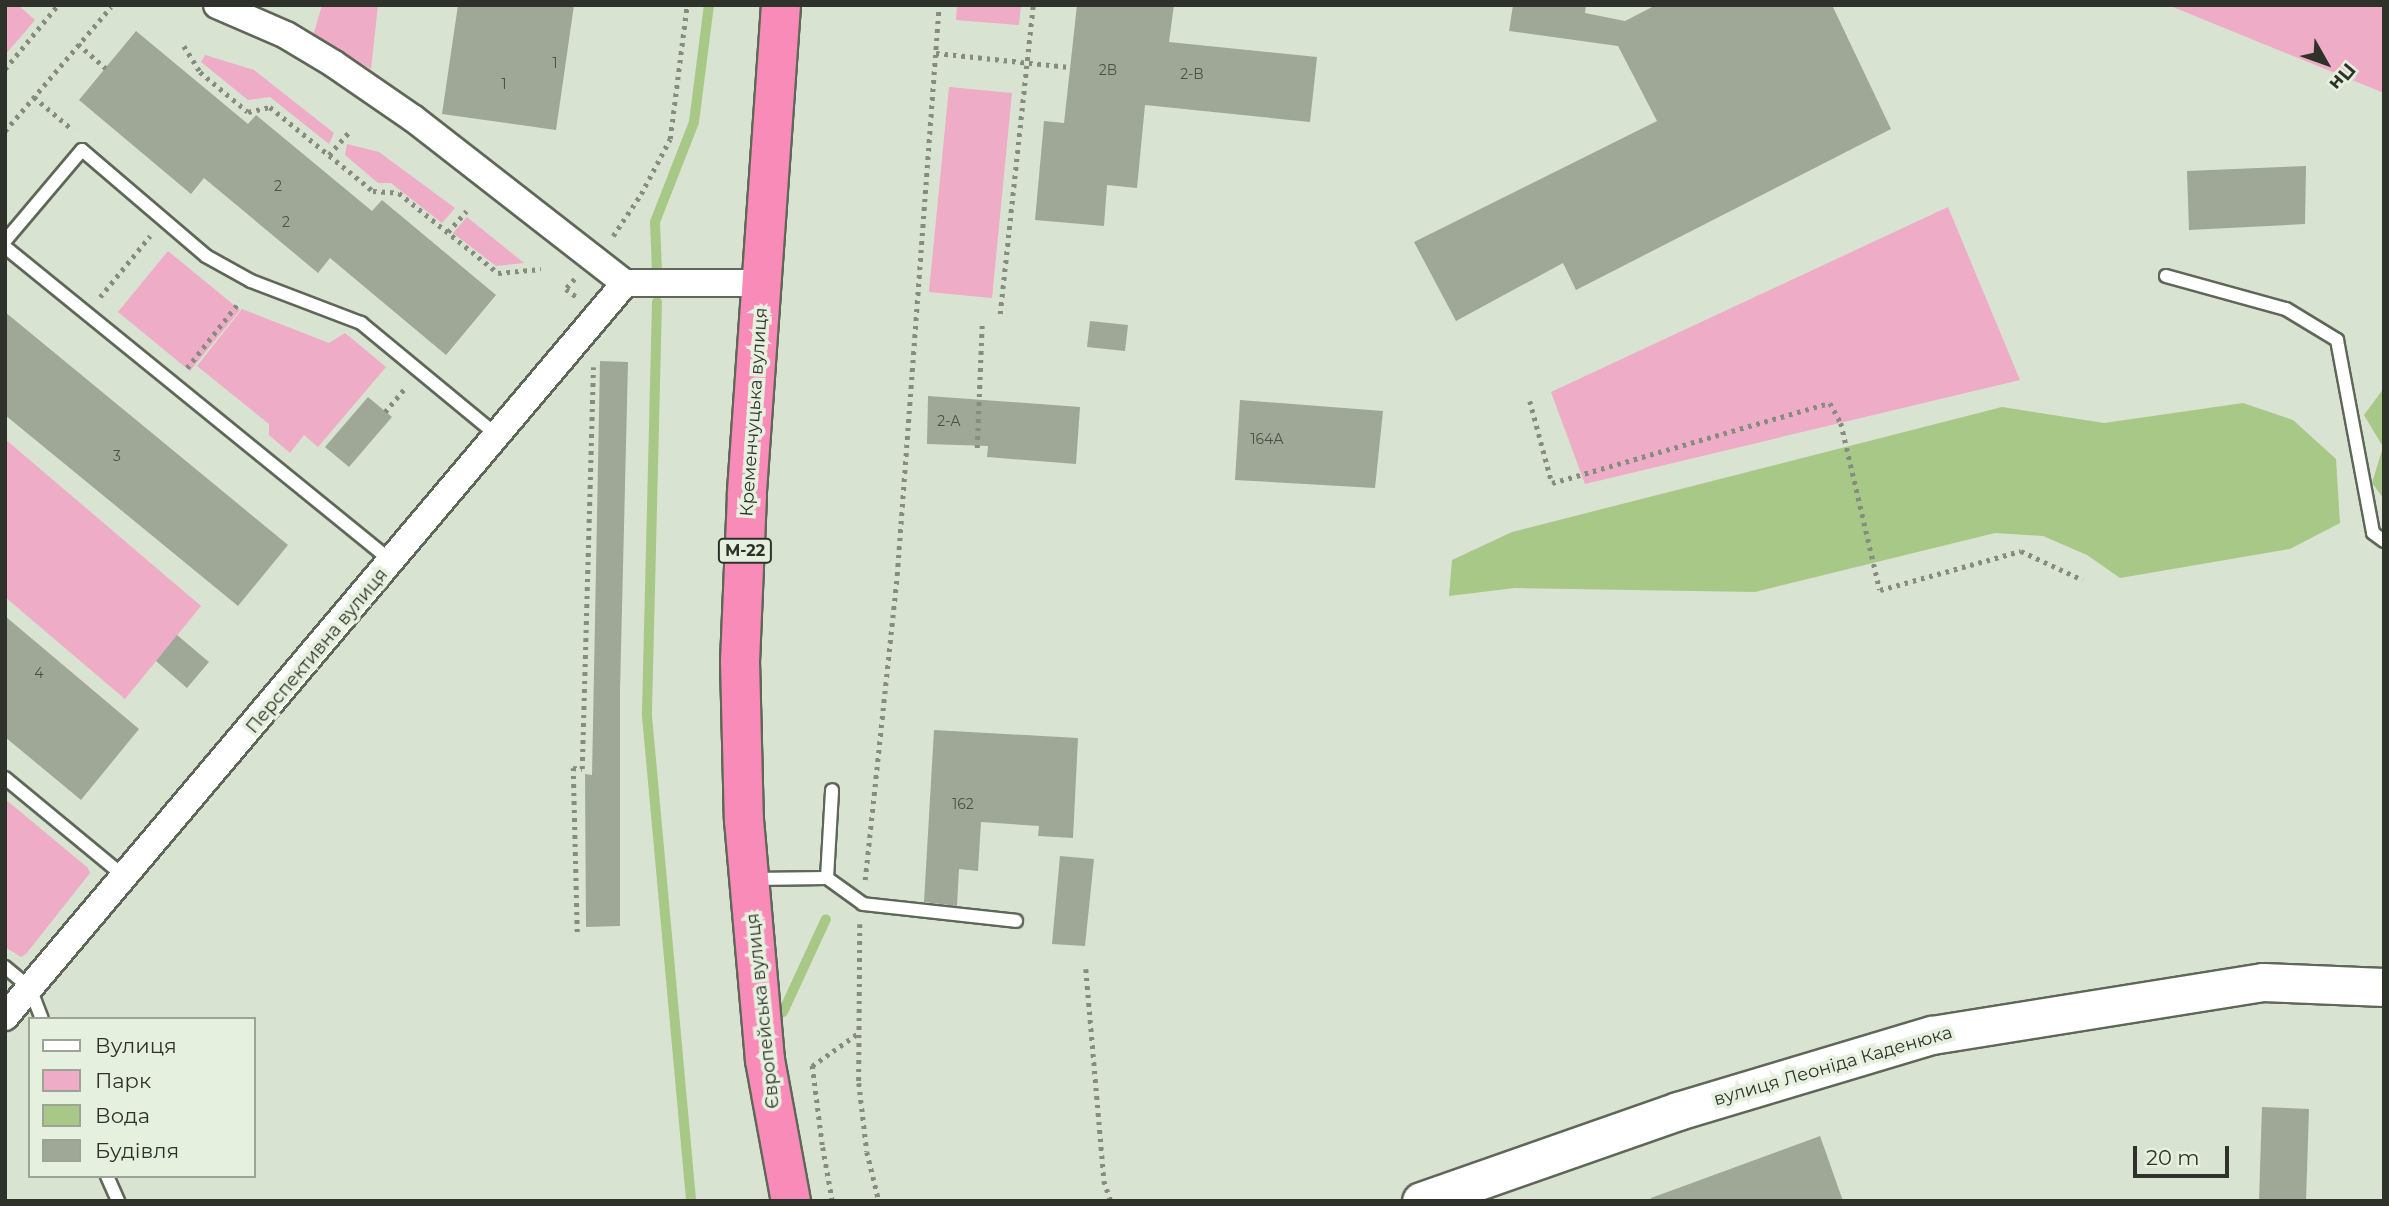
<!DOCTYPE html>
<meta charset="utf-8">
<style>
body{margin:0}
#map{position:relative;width:2389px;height:1206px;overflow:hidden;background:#d9e3d1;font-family:Montserrat,sans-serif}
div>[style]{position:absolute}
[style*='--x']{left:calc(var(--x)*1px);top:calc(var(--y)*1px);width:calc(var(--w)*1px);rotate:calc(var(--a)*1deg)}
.green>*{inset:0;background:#eeacc6}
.water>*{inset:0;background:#a8c888}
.stream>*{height:10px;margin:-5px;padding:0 5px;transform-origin:5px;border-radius:5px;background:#a8c888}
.building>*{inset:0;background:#9fa897}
.path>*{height:4.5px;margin-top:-2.25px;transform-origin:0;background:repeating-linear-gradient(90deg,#868d80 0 3.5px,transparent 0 8.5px)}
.roads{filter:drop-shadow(2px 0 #5f6758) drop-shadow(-2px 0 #5f6758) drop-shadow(0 2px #5f6758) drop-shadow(0 -2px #5f6758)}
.lane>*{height:12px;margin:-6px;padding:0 6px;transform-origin:6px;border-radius:6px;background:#fff}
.street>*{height:26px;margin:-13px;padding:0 13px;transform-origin:13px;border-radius:13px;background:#fff}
.secondary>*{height:37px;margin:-18.5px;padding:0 18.5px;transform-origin:18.5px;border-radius:18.5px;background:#fff}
.highway>*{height:38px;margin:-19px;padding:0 19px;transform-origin:19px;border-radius:19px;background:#f98bb9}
span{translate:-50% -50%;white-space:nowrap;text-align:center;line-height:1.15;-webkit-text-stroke:7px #e6f0de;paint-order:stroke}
.number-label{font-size:14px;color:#4b5046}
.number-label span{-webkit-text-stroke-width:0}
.shield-label span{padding:2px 5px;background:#e6f0de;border:2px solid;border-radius:5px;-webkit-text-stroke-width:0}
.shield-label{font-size:16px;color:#2f322b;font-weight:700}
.street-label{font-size:18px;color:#2f322b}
.frame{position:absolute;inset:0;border:7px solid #2f322b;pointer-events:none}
.legend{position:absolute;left:28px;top:1017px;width:228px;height:161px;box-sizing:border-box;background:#e6f0de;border:2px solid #9da496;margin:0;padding:9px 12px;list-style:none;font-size:21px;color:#2f322b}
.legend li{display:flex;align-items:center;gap:14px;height:35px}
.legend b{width:35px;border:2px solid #9da496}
.north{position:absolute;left:2291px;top:28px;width:70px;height:70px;-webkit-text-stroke:5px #e6f0de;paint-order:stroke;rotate:130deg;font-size:19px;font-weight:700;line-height:28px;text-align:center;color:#2f322b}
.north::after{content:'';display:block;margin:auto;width:24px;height:32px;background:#2f322b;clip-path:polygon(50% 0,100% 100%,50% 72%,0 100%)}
.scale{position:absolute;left:2133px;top:1146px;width:96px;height:32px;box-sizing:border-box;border:4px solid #2f322b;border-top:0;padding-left:9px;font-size:21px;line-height:24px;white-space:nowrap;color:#2f322b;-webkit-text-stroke:5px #e6f0de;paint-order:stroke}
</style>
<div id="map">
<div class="green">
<div style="clip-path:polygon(5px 5px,18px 5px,35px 20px,5px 55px)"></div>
<div style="clip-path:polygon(322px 5px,378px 5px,371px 69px,313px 36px)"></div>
<div style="clip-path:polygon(957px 5px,1021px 5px,1019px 25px,956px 20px)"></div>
<div style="clip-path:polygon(2168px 5px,2384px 5px,2384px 93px)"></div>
<div style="clip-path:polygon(205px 55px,254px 70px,334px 133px,329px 144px,270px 97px,248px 100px,201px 62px)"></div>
<div style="clip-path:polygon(949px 87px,1012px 93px,992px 298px,929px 292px)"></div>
<div style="clip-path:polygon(347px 144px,379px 152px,455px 208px,442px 223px,391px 183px,378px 183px,345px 155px)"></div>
<div style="clip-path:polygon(1948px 207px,2020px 380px,1585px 484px,1551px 392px)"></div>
<div style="clip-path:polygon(467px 217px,524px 263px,496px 266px,453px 233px)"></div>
<div style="clip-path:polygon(168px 251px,240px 310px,190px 371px,118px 312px)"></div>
<div style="clip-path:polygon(242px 309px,329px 343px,345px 333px,386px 367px,318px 447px,304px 435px,290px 453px,269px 435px,269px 424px,197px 366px)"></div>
<div style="clip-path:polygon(5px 439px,201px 606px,125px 699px,5px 597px)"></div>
<div style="clip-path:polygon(5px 799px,88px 868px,90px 873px,26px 954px,21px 957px,5px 947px)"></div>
</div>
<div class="water">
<div style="clip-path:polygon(2384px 388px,2384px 499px,2372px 483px,2383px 447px,2364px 415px)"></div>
<div style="clip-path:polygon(2243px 403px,2293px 420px,2336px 459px,2340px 523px,2290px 549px,2120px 578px,2087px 555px,2043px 536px,1995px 533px,1755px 592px,1515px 588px,1449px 596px,1452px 560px,1512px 532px,2002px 407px,2104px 423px)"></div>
</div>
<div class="stream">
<div style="--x:657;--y:272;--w:50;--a:-92.3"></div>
<div style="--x:655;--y:222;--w:107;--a:-68.7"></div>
<div style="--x:694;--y:122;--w:118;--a:-82.7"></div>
<div style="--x:657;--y:302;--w:414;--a:91.4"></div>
<div style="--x:647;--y:716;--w:487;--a:84.8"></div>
<div style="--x:783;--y:1012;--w:102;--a:-65.2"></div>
</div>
<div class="building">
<div style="clip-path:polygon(458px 5px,574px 5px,556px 130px,442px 114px)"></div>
<div style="clip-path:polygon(1077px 5px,1174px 5px,1169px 42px,1317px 57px,1310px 122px,1145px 105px,1137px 188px,1107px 185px,1104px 226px,1035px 220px,1044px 121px,1064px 123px)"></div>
<div style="clip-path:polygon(1513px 5px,1586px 5px,1585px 13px,1625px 21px,1656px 5px,1832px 5px,1891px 129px,1576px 290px,1563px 263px,1456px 321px,1414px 242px,1657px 121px,1618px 46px,1509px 31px)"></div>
<div style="clip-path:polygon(136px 31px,248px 124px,256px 115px,372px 211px,382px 200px,496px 295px,446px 355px,330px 258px,318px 273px,204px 178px,191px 194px,79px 100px)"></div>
<div style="clip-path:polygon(2306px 166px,2305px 224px,2189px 230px,2187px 171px)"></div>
<div style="clip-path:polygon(5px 312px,288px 545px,238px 606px,5px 415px)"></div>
<div style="clip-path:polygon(1090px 321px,1128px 325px,1125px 351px,1087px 347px)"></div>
<div style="clip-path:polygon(600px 361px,628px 362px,620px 691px,620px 926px,586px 927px,585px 774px,592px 775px)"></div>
<div style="clip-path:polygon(928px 396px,1080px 407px,1076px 464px,987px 457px,988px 446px,927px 444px)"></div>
<div style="clip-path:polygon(368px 397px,392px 417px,349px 467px,325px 447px)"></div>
<div style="clip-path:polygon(1240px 400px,1383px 411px,1375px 488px,1235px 480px)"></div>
<div style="clip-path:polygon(5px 616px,139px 729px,81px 800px,5px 737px)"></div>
<div style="clip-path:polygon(177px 635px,209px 662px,187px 688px,156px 661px)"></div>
<div style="clip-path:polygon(934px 730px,1078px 738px,1073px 838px,1038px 836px,1039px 826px,981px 822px,978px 871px,959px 869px,957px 906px,924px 902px)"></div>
<div style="clip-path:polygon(1060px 856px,1094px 859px,1085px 946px,1052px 944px)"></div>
<div style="clip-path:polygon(2262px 1107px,2309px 1109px,2306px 1201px,2259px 1201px)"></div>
<div style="clip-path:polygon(1820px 1136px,1843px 1201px,1651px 1201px,1651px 1198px)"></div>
</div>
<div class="path">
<div style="--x:78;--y:44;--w:37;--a:41"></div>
<div style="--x:184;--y:46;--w:31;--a:58"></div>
<div style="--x:200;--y:72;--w:62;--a:39.8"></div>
<div style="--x:248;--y:112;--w:23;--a:-13"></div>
<div style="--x:270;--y:107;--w:133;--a:39.2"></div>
<div style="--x:373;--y:191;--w:26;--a:4"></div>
<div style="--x:399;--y:193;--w:127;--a:38.9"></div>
<div style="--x:498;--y:273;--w:43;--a:-5.3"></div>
<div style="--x:936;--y:53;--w:134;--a:6"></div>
<div style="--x:5;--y:69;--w:83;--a:-50.4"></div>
<div style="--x:34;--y:97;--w:51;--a:40.2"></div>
<div style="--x:5;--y:131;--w:163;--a:-49.5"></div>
<div style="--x:329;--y:155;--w:33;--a:-49"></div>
<div style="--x:448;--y:232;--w:28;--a:-49"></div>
<div style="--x:613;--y:236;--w:50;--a:-56.3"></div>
<div style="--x:641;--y:194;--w:62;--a:-62.2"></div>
<div style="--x:670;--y:139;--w:135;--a:-82.8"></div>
<div style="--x:575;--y:279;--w:13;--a:132"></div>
<div style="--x:566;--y:289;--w:14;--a:36"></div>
<div style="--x:100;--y:297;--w:79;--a:-50.7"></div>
<div style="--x:1000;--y:314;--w:311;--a:-83.9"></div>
<div style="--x:187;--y:368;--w:85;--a:-51.7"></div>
<div style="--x:1530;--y:401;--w:85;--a:75"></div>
<div style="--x:1552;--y:483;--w:289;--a:-16.1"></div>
<div style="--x:1830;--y:403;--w:23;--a:61"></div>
<div style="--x:1841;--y:423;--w:171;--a:76.9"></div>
<div style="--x:1880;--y:590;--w:146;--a:-15.5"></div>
<div style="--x:2021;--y:551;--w:68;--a:25.1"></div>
<div style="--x:385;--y:412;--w:31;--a:-50"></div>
<div style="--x:977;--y:448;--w:123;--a:-87.7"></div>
<div style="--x:865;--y:880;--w:307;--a:-84"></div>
<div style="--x:897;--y:575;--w:572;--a:-85.79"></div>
<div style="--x:860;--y:924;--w:159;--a:90.4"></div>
<div style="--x:859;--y:1083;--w:69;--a:83.4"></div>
<div style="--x:867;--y:1152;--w:50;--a:76.2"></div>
<div style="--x:577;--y:932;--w:164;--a:-91.4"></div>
<div style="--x:573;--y:768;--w:9;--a:6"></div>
<div style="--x:582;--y:769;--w:402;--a:-88.4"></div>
<div style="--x:1086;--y:969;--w:213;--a:85.1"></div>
<div style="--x:1104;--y:1181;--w:21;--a:71"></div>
<div style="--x:832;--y:1201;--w:57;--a:-100.1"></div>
<div style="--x:822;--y:1145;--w:80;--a:-97.2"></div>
<div style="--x:812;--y:1066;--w:55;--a:-35.4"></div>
</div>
<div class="roads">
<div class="lane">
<div style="--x:5;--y:241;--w:119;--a:-49.8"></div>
<div style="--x:82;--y:150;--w:163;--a:40.5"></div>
<div style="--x:206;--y:256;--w:51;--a:29.1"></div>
<div style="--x:251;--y:281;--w:118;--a:20.9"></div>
<div style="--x:361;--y:323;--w:176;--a:39.5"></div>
<div style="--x:5;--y:247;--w:499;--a:39.1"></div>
<div style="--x:2166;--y:276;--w:124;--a:15.4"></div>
<div style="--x:2286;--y:309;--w:60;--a:31.3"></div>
<div style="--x:2337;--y:340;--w:196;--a:79.4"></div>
<div style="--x:2373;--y:533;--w:14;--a:36"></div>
<div style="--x:5;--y:778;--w:156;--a:39.5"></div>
<div style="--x:827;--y:878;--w:88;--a:-86.7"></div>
<div style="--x:753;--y:879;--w:74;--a:-0.8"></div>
<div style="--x:827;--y:878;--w:44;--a:35.8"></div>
<div style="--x:863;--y:904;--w:154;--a:6.3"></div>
<div style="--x:5;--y:967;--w:33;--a:40"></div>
<div style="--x:30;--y:988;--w:33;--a:69"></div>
<div style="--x:107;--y:1176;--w:27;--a:66"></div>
</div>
<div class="street">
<div style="--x:217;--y:5;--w:75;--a:23.5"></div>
<div style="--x:286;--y:35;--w:56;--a:31.1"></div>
<div style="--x:334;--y:64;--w:97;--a:34.5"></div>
<div style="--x:414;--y:119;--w:267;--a:37.9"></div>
<div style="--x:625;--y:283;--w:139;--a:0"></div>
<div style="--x:5;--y:1017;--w:961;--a:-49.81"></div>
</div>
<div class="secondary">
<div style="--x:1421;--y:1201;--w:272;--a:-19.3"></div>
<div style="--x:1678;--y:1111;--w:265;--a:-16.7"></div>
<div style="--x:1932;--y:1035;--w:335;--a:-9.1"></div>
<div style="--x:2263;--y:982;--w:121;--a:2.4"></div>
</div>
<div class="highway">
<div style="--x:781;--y:5;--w:491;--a:94"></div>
<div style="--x:747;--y:495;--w:166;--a:92.4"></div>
<div style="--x:740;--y:661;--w:159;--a:88.6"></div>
<div style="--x:744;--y:820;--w:241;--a:85"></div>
<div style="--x:765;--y:1060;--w:143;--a:79.6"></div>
</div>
</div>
<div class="number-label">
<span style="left:555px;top:63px">1</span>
<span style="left:1108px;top:70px">2В</span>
<span style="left:1192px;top:74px">2-В</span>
<span style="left:504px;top:84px">1</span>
<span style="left:278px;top:186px">2</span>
<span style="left:286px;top:222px">2</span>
<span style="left:949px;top:421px">2-А</span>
<span style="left:1267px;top:439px">164А</span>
<span style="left:117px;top:456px">3</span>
<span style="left:39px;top:673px">4</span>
<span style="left:963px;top:804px">162</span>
</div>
<div class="shield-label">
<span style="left:745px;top:551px">М-22</span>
</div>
<div class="street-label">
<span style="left:754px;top:412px;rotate:-86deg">Кременчуцька вулиця</span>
<span style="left:317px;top:651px;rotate:-50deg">Перспективна вулиця</span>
<span style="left:763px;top:1011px;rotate:-96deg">Європейська вулиця</span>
<span style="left:1833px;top:1066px;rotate:-16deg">вулиця Леоніда Каденюка</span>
</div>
<div class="frame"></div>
<ul class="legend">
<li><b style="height:9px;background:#fff"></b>Вулиця</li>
<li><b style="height:19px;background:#eeacc6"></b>Парк</li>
<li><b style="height:19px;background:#a8c888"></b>Вода</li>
<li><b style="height:19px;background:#9fa897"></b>Будівля</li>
</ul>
<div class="north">Пн</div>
<div class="scale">20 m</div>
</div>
